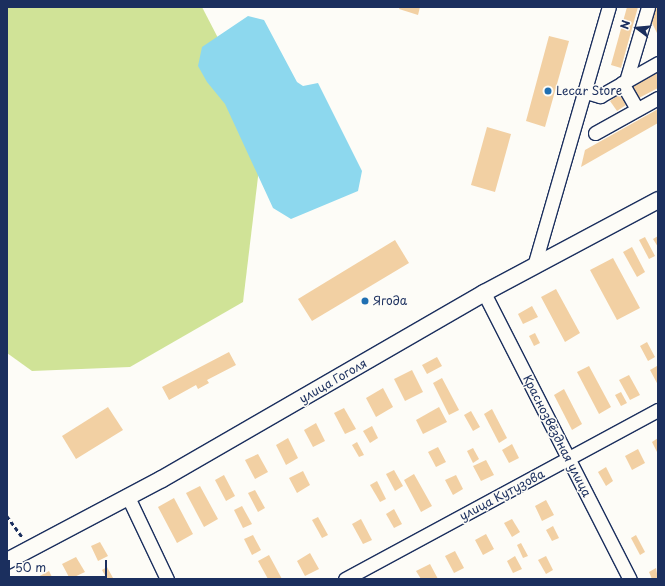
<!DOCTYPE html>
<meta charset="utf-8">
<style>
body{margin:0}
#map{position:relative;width:665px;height:586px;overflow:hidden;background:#fdfcf7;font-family:"Playpen Sans",sans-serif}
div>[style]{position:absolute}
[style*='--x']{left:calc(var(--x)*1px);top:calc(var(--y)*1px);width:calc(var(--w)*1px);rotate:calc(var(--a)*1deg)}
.green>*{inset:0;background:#d0e397}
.water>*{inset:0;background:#8dd8ee}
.building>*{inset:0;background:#f2d0a3}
.path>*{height:2.5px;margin-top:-1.25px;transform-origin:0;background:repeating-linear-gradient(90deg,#1b2f5e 0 4px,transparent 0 7px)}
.roads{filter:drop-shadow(1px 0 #1b2f5e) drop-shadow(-1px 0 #1b2f5e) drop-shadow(0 1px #1b2f5e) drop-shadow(0 -1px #1b2f5e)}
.minor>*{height:13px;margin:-6.5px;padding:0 6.5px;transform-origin:6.5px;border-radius:6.5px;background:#fdfcf7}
.major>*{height:16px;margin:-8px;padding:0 8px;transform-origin:8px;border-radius:8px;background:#fdfcf7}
.dots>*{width:11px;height:11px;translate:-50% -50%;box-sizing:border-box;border:2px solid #fdfcf7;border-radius:50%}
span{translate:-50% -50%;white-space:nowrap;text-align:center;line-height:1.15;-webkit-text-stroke:3px #fdfcf7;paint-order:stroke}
.poi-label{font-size:12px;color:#1b2f5e}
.left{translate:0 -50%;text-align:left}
.street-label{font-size:12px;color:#1b2f5e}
.frame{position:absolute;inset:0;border:8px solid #1b2f5e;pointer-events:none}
.north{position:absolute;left:617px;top:8px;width:40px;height:40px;-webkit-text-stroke:3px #fdfcf7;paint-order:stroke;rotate:286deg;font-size:11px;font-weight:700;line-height:16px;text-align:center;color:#1b2f5e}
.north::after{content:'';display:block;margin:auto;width:14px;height:18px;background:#1b2f5e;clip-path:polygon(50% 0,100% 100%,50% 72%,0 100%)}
.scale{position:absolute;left:8px;top:560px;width:99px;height:18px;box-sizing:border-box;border:2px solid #1b2f5e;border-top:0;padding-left:5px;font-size:12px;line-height:14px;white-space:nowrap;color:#1b2f5e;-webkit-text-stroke:3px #fdfcf7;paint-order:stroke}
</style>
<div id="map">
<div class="green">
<div style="clip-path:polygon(7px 7px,202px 7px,264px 127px,243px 302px,130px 367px,32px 371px,7px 353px)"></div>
</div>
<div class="water">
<div style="clip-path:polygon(248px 16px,264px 20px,297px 82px,303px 86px,318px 83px,362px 171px,358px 191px,291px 219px,273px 208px,225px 104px,207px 82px,198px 66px,202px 47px)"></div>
</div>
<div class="building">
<div style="clip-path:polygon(400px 7px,420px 7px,418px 15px,399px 9px)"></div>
<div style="clip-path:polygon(627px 7px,638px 7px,621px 68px,611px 65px)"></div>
<div style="clip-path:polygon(654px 7px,658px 7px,658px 35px,651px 21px)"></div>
<div style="clip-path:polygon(549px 36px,569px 41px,545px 127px,526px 121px)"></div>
<div style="clip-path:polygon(658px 72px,658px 88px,637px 99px,631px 87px)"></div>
<div style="clip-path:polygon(620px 94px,626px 105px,617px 111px,610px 101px)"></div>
<div style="clip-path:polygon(658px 109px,658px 123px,581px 167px,585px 150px)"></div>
<div style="clip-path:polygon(487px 127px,511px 134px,495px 192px,471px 185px)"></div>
<div style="clip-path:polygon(658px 236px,658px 247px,653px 239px)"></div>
<div style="clip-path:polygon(645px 237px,655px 256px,649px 259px,639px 240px)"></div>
<div style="clip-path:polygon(395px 240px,409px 263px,312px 321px,298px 299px)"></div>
<div style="clip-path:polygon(632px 247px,645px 272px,637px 277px,623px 252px)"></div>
<div style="clip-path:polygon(613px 258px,640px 308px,617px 320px,590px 270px)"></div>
<div style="clip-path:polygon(556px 289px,580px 333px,565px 342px,541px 297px)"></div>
<div style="clip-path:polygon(532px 306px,538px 317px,523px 324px,518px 314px)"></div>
<div style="clip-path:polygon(535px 333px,540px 343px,534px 346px,529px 336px)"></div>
<div style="clip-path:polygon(647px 342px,655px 357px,648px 361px,640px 346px)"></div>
<div style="clip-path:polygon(229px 352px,236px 365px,207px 380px,209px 383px,198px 389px,196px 385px,169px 400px,162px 387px)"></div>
<div style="clip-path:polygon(437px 357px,442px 366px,427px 374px,422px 365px)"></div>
<div style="clip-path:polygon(589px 366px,611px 407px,599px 414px,577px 372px)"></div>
<div style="clip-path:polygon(657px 366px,658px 368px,658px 385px,650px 370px)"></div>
<div style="clip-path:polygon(412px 370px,423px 392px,405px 401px,394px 379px)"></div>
<div style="clip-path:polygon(629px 375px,640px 395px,630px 400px,619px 380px)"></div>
<div style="clip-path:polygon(442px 378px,459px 410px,449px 415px,433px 383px)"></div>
<div style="clip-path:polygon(383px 388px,393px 407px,376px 417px,366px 398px)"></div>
<div style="clip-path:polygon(564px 389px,582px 424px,572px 430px,554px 395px)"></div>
<div style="clip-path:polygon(621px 392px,627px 403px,621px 406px,615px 395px)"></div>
<div style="clip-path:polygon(108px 407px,123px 430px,76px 459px,62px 436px)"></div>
<div style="clip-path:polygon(439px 407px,447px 422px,423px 434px,416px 420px)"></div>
<div style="clip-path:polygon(344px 408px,356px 429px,345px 434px,334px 413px)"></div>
<div style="clip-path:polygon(492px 409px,507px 438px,499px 443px,484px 414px)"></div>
<div style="clip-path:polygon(471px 411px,480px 427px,473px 431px,464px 415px)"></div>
<div style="clip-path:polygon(316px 423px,325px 441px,313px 447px,304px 430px)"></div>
<div style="clip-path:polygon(372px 426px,378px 438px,370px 443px,363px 431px)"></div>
<div style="clip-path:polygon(288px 438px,298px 458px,286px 465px,276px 445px)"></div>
<div style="clip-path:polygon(658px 438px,658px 454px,652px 442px)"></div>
<div style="clip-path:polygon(357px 442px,364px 455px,359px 457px,352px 445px)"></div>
<div style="clip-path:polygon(512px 444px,519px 458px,509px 463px,502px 450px)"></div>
<div style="clip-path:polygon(438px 447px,446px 462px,436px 467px,428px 452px)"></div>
<div style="clip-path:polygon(473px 448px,479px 459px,473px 463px,467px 451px)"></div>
<div style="clip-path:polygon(638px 449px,645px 463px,632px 470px,625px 456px)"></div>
<div style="clip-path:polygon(258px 454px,268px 472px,255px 479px,245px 460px)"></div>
<div style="clip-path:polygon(486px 460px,494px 475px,481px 481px,473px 466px)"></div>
<div style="clip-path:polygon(606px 467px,613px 481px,606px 486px,598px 472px)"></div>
<div style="clip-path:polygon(394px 470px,403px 486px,395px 491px,386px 474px)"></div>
<div style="clip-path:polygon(303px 471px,310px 485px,297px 493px,289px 478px)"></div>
<div style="clip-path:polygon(414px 474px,432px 506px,421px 512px,404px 480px)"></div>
<div style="clip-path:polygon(224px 475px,235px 496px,226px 501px,215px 480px)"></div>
<div style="clip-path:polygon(456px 475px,463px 489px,453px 495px,445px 480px)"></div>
<div style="clip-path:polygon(377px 481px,386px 499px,380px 502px,370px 485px)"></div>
<div style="clip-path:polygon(200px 486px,218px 519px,204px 527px,186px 493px)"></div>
<div style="clip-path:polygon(255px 490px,265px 508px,258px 512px,248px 493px)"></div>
<div style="clip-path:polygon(174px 498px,193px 534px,177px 543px,158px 507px)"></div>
<div style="clip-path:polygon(546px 500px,554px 515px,542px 521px,535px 506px)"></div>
<div style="clip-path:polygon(242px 506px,252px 524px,243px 528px,234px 510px)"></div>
<div style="clip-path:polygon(394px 509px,402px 524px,394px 528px,386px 514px)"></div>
<div style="clip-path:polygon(318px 517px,328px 535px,322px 538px,312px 520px)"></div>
<div style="clip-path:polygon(361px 519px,372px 540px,363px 544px,352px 524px)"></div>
<div style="clip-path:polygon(512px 519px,520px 532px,512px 537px,504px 523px)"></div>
<div style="clip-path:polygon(553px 526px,559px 538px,552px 541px,546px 530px)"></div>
<div style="clip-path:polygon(486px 534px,494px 549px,483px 555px,475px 540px)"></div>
<div style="clip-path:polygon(253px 535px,261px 550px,252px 555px,244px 539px)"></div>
<div style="clip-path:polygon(636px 535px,645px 552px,640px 555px,631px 538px)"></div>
<div style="clip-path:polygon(100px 542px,108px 556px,98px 561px,91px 546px)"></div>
<div style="clip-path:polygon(521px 543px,528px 556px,523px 558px,517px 545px)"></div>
<div style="clip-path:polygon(455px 551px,464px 568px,454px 573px,445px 556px)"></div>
<div style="clip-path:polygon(310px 553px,319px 569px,305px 576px,297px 561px)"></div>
<div style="clip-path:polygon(269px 555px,282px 579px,268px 579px,258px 561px)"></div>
<div style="clip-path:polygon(515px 556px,522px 569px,513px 573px,507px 561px)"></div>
<div style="clip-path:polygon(546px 556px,553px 570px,546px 574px,538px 560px)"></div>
<div style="clip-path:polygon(76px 557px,85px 572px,70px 579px,62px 564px)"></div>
<div style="clip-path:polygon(430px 564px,438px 579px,421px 579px,416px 571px)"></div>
<div style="clip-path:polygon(107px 567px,113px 578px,110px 579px,107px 579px,102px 570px)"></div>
<div style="clip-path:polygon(656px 568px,658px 579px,652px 579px,649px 572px)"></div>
<div style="clip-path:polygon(49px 571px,53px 579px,34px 579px)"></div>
</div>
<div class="path">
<div style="--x:7;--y:516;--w:26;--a:54"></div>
</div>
<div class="roads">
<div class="minor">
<div style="--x:626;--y:81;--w:77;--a:-73.4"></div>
<div style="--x:622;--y:83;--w:30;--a:60"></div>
<div style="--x:586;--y:92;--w:15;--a:16"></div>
<div style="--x:600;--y:96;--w:67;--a:-29.6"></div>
<div style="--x:595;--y:133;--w:72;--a:-29.1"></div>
<div style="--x:534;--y:266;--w:270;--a:-73.9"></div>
<div style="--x:484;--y:293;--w:321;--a:63"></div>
<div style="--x:128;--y:497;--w:91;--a:64.6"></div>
<div style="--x:345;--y:579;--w:356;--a:-28.4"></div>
</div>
<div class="major">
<div style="--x:7;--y:561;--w:175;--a:-27.9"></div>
<div style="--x:162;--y:479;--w:372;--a:-30"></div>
<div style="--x:484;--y:293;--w:197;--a:-28.1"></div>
</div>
</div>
<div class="dots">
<div style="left:548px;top:91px;background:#1f6fb2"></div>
<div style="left:365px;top:301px;background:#1f6fb2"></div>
</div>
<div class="poi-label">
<span class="left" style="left:556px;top:91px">Lecar Store</span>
<span class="left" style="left:373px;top:301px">Ягода</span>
</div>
<div class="street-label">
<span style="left:333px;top:381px;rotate:-30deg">улица Гоголя</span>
<span style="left:557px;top:436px;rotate:63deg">Краснозвёздная улица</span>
<span style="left:502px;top:495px;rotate:-28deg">улица Кутузова</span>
</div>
<div class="frame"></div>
<div class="north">N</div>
<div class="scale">50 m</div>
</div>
